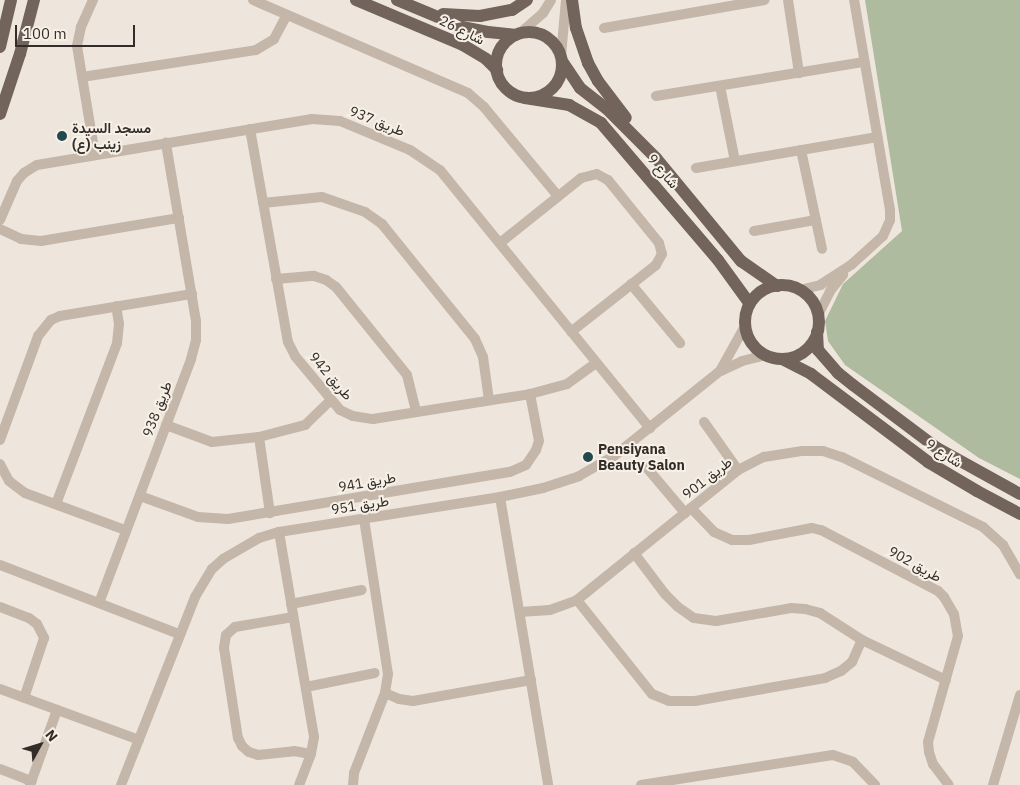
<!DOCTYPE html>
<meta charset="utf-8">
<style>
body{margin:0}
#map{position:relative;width:1020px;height:785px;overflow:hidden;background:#eee6dc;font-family:"IBM Plex Sans",Vazirmatn,sans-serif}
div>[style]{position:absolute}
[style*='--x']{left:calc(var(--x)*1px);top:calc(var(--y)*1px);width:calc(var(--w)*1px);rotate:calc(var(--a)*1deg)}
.green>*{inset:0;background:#afbb9e}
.minor>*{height:10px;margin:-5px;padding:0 5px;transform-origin:5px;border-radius:5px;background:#c4b7a9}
.major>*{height:12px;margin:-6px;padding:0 6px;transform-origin:6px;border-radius:6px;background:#73645b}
.major>.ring{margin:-6px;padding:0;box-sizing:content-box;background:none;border:12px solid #73645b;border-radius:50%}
.dots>*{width:14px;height:14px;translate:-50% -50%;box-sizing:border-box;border:2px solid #f6f0e7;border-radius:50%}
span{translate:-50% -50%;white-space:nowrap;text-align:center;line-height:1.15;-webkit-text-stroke:4px #f6f0e7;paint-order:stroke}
.street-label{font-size:14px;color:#332c28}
.poi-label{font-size:14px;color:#332c28;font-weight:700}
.left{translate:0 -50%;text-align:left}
.north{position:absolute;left:15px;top:720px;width:50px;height:50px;-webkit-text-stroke:4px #f6f0e7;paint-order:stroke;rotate:51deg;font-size:14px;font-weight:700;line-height:20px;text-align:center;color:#332c28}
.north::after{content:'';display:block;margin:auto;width:18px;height:22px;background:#332c28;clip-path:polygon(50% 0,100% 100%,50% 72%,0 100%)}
.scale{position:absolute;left:15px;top:25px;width:120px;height:22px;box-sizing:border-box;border:2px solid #332c28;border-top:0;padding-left:6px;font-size:15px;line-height:18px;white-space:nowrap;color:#332c28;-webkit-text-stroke:4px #f6f0e7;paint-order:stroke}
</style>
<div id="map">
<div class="green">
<div style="clip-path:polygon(865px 0,1020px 0,1020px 479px,979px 458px,845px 365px,828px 341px,825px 321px,843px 284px,902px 231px)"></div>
</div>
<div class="minor">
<div style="--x:93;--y:0;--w:30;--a:114"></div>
<div style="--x:81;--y:27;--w:19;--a:102"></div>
<div style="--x:77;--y:46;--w:110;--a:80.6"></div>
<div style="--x:253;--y:0;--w:234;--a:23.4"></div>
<div style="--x:468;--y:93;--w:21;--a:41"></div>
<div style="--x:484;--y:107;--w:116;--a:50.3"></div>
<div style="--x:788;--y:0;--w:74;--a:81.4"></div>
<div style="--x:604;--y:28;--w:163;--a:-9.9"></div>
<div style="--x:519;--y:34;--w:32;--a:-41"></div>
<div style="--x:543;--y:13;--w:15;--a:-58"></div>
<div style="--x:561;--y:56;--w:56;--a:-84.9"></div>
<div style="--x:82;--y:77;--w:176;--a:-8.8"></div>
<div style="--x:256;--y:50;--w:21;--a:-31"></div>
<div style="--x:274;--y:39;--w:27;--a:-62"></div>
<div style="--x:720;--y:86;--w:76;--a:78.7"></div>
<div style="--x:656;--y:96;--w:211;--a:-9.3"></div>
<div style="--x:250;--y:129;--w:216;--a:79.9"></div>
<div style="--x:288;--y:342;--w:16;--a:63"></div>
<div style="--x:295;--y:356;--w:70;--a:50.2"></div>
<div style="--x:340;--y:410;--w:14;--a:25"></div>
<div style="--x:353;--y:416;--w:20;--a:9"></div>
<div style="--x:373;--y:419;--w:159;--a:-9"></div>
<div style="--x:530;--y:394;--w:38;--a:-15"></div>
<div style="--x:567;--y:384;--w:36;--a:-36"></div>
<div style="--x:801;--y:150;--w:101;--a:78"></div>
<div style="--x:696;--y:168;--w:184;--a:-9.7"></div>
<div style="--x:263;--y:203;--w:59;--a:-5.8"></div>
<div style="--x:322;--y:197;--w:46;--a:19.2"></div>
<div style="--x:365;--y:212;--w:21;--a:35"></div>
<div style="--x:382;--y:224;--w:148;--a:51"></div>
<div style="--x:475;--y:339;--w:20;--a:66"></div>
<div style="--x:483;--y:357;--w:43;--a:82.1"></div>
<div style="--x:0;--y:220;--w:43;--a:-66.4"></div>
<div style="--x:17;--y:181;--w:11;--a:-49"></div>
<div style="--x:24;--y:173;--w:15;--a:-32"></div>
<div style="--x:37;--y:165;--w:279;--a:-9.5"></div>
<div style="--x:312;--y:119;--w:28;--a:4"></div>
<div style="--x:340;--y:121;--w:76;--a:22.5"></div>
<div style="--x:410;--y:150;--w:36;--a:34"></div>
<div style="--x:440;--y:170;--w:333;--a:50.9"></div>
<div style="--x:0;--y:229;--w:23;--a:25"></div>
<div style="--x:21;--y:239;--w:20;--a:6"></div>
<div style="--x:41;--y:241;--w:140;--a:-9.5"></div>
<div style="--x:754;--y:231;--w:63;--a:-10.1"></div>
<div style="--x:500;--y:243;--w:104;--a:-38.7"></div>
<div style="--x:581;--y:178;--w:16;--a:-14"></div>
<div style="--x:597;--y:174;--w:13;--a:29"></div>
<div style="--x:608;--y:180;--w:81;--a:51"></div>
<div style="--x:659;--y:243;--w:11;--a:75"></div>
<div style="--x:662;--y:254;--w:13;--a:119"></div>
<div style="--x:656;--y:265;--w:108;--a:141.8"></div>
<div style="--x:276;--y:279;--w:38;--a:-5"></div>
<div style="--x:314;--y:276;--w:13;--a:18"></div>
<div style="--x:326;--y:280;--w:12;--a:35"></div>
<div style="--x:336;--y:287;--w:113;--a:51.1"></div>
<div style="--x:407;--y:375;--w:38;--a:76"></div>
<div style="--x:631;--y:284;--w:77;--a:50.3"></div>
<div style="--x:799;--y:290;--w:22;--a:-13"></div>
<div style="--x:820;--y:285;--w:37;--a:-33"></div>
<div style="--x:851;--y:265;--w:43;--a:-42.2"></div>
<div style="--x:883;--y:236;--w:17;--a:-66"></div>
<div style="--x:890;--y:220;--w:10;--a:-90"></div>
<div style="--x:890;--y:210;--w:213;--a:-99.7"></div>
<div style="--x:818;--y:315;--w:27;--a:-63"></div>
<div style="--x:830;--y:291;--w:21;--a:-51"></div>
<div style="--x:721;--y:371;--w:23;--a:-25"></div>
<div style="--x:742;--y:361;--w:25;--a:-14"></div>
<div style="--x:704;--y:422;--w:59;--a:54.7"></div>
<div style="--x:166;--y:425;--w:49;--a:20.3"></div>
<div style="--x:212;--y:442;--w:47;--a:-6.1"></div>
<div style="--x:259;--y:437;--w:48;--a:-14.6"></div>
<div style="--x:305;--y:425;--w:36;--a:-44"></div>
<div style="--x:259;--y:437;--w:77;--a:81.8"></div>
<div style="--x:0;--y:440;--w:111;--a:-69.9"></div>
<div style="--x:38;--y:336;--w:21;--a:-51"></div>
<div style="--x:51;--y:320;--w:10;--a:-24"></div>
<div style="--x:60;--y:316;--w:134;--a:-9.5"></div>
<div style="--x:0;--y:464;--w:19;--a:62"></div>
<div style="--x:9;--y:481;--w:20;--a:37"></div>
<div style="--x:25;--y:493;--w:107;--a:20.3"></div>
<div style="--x:647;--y:468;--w:59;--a:49.8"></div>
<div style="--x:140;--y:496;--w:62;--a:19.9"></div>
<div style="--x:198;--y:517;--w:30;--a:4"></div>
<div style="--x:228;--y:519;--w:286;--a:-9.5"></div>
<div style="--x:510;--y:472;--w:17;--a:-24"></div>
<div style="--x:526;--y:465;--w:18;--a:-56"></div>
<div style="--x:536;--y:450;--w:9;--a:-72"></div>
<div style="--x:539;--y:441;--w:48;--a:-100.8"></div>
<div style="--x:500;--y:497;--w:292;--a:80.5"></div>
<div style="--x:56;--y:504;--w:172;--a:-69.2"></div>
<div style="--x:117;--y:343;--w:19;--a:-84"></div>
<div style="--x:119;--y:324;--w:18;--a:-99"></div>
<div style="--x:691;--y:508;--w:33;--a:46"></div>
<div style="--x:714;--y:532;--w:20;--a:24"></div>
<div style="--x:732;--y:540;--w:17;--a:0"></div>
<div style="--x:749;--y:540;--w:64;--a:-10.8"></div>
<div style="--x:812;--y:528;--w:9;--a:13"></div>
<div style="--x:821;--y:530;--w:132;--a:27.5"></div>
<div style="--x:938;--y:591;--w:8;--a:45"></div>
<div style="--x:944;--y:597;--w:20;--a:60"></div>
<div style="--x:954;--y:614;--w:22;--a:80"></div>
<div style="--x:958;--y:636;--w:110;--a:105.8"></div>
<div style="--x:928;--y:742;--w:10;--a:84"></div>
<div style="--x:929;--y:752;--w:13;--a:72"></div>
<div style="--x:933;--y:764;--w:26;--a:53"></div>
<div style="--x:279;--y:532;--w:208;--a:80.3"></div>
<div style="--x:314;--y:737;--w:17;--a:100"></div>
<div style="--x:311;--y:754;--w:33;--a:111"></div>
<div style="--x:634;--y:553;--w:51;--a:52.9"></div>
<div style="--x:665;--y:594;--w:18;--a:45"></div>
<div style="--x:678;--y:607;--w:19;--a:35"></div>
<div style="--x:694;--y:618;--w:22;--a:8"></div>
<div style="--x:716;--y:621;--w:76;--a:-9.8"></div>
<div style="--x:791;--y:608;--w:14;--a:4"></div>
<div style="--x:805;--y:609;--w:16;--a:15"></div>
<div style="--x:820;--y:613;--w:50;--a:32.7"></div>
<div style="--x:862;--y:640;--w:93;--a:25.5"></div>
<div style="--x:0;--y:565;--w:192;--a:21.1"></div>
<div style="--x:577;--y:600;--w:120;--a:51.4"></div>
<div style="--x:652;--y:694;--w:18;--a:22"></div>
<div style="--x:669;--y:701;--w:26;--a:0"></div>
<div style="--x:695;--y:701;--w:132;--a:-10"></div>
<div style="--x:825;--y:678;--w:17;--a:-24"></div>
<div style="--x:841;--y:671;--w:14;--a:-39"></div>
<div style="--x:852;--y:662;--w:24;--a:-66"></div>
<div style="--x:99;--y:603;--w:261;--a:-69.3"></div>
<div style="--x:191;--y:359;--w:20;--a:-75"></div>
<div style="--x:196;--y:340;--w:19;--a:-90"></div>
<div style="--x:196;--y:321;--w:181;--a:-99.6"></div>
<div style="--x:291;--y:604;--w:72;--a:-11.2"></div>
<div style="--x:0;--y:607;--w:31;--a:21"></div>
<div style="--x:29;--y:618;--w:10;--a:37"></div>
<div style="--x:37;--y:624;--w:16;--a:63"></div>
<div style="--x:44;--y:638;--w:63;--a:108.4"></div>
<div style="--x:520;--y:612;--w:30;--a:-4"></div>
<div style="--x:550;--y:610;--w:29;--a:-20"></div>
<div style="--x:577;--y:600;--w:207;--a:-38.9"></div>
<div style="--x:738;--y:470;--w:29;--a:-27"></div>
<div style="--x:764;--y:457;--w:39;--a:-9"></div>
<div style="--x:803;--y:451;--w:20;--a:0"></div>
<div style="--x:823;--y:451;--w:20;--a:18"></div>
<div style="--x:842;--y:457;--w:157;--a:26.4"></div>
<div style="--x:983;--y:527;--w:27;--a:42"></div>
<div style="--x:1003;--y:545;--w:34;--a:60"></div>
<div style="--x:293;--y:617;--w:59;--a:170.2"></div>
<div style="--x:235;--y:627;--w:12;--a:138"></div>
<div style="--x:226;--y:635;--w:13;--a:99"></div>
<div style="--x:224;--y:648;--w:91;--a:81.2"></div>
<div style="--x:238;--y:738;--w:9;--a:63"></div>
<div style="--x:242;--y:746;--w:9;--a:41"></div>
<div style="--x:249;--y:752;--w:9;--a:18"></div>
<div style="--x:258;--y:755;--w:36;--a:-6"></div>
<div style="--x:294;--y:751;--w:17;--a:10"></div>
<div style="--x:306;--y:687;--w:70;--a:-11.5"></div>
<div style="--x:0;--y:689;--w:148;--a:20.1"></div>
<div style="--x:385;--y:693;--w:15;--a:23"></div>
<div style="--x:399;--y:699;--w:14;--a:8"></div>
<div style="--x:413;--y:701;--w:120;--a:-10.1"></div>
<div style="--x:0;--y:769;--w:34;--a:21"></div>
<div style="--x:30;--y:785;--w:80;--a:-70.2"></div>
<div style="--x:121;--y:785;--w:202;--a:-68.5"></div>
<div style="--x:195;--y:597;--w:33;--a:-59"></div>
<div style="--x:212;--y:569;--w:15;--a:-42"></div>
<div style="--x:223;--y:559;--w:42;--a:-30.3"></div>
<div style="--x:259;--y:538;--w:21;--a:-17"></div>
<div style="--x:279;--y:532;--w:224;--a:-9"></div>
<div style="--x:500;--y:497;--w:44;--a:-11.8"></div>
<div style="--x:543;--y:488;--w:38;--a:-18"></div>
<div style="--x:579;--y:476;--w:40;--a:-29.7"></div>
<div style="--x:614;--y:456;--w:136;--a:-38.7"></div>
<div style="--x:720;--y:371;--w:51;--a:-60.9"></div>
<div style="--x:353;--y:785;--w:12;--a:-85"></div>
<div style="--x:354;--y:773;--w:86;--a:-68.8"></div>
<div style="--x:385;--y:693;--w:19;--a:-81"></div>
<div style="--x:388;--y:674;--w:157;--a:-98.8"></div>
<div style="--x:641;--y:785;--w:194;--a:-8.9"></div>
<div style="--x:833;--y:755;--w:21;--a:19"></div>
<div style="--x:853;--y:762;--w:32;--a:46"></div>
<div style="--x:993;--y:785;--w:94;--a:-73.3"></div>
</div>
<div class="major">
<div style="--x:356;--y:0;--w:116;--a:22.8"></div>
<div style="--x:463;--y:45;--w:27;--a:31"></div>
<div style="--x:486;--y:59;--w:16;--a:45"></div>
<div style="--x:397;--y:0;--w:70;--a:22.6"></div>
<div style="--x:462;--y:27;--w:26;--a:11"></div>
<div style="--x:488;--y:32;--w:28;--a:6"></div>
<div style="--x:572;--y:0;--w:28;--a:82"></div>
<div style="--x:576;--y:28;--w:37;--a:71"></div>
<div style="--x:588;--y:63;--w:21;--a:61"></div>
<div style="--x:598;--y:81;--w:46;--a:52.9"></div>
<div style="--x:443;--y:14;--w:37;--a:3"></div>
<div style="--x:480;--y:16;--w:33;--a:-11"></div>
<div style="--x:512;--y:10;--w:18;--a:-34"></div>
<div class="ring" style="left:496px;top:32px;width:54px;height:54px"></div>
<div style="--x:0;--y:47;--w:48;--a:-76.8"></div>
<div style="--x:562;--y:61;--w:32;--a:56"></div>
<div style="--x:580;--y:88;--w:33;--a:38"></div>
<div style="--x:606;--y:108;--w:71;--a:45"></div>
<div style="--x:656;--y:158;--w:134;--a:50.5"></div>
<div style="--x:741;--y:261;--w:44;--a:34.8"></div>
<div style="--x:525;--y:98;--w:45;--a:9"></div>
<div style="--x:569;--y:105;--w:37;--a:29"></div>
<div style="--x:601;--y:123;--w:180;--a:49.5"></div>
<div style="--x:718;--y:260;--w:54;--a:54"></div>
<div style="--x:0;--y:114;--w:63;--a:-71.6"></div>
<div style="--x:20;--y:54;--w:56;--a:-75.5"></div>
<div class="ring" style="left:745px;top:285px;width:62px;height:62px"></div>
<div style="--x:817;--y:332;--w:18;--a:87"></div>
<div style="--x:818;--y:350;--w:30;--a:49"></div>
<div style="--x:838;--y:373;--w:19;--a:39"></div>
<div style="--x:853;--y:385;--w:105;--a:36.9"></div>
<div style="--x:937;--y:448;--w:95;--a:29"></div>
<div style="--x:782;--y:359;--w:33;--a:27"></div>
<div style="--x:811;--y:374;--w:146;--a:36.9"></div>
<div style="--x:928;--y:462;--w:57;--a:30.6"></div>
<div style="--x:977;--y:491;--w:49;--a:28.1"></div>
</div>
<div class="dots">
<div style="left:62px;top:136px;background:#23494e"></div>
<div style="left:588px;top:457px;background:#23494e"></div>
</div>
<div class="street-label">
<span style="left:462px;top:30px;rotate:26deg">شارع 26</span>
<span style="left:377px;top:121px;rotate:22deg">طريق 937</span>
<span style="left:663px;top:171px;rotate:50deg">شارع 9</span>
<span style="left:331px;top:376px;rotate:49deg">طريق 942</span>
<span style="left:157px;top:409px;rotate:-69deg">طريق 938</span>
<span style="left:944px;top:453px;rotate:33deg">شارع 9</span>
<span style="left:707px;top:478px;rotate:-38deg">طريق 901</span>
<span style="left:367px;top:482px;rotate:-10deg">طريق 941</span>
<span style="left:360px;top:505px;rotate:-9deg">طريق 951</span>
<span style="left:915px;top:564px;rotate:29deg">طريق 902</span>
</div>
<div class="poi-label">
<span class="left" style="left:72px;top:136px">مسجد السيدة<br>زينب (ع)</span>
<span class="left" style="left:598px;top:457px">Pensiyana<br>Beauty Salon</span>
</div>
<div class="north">N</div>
<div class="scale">100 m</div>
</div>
